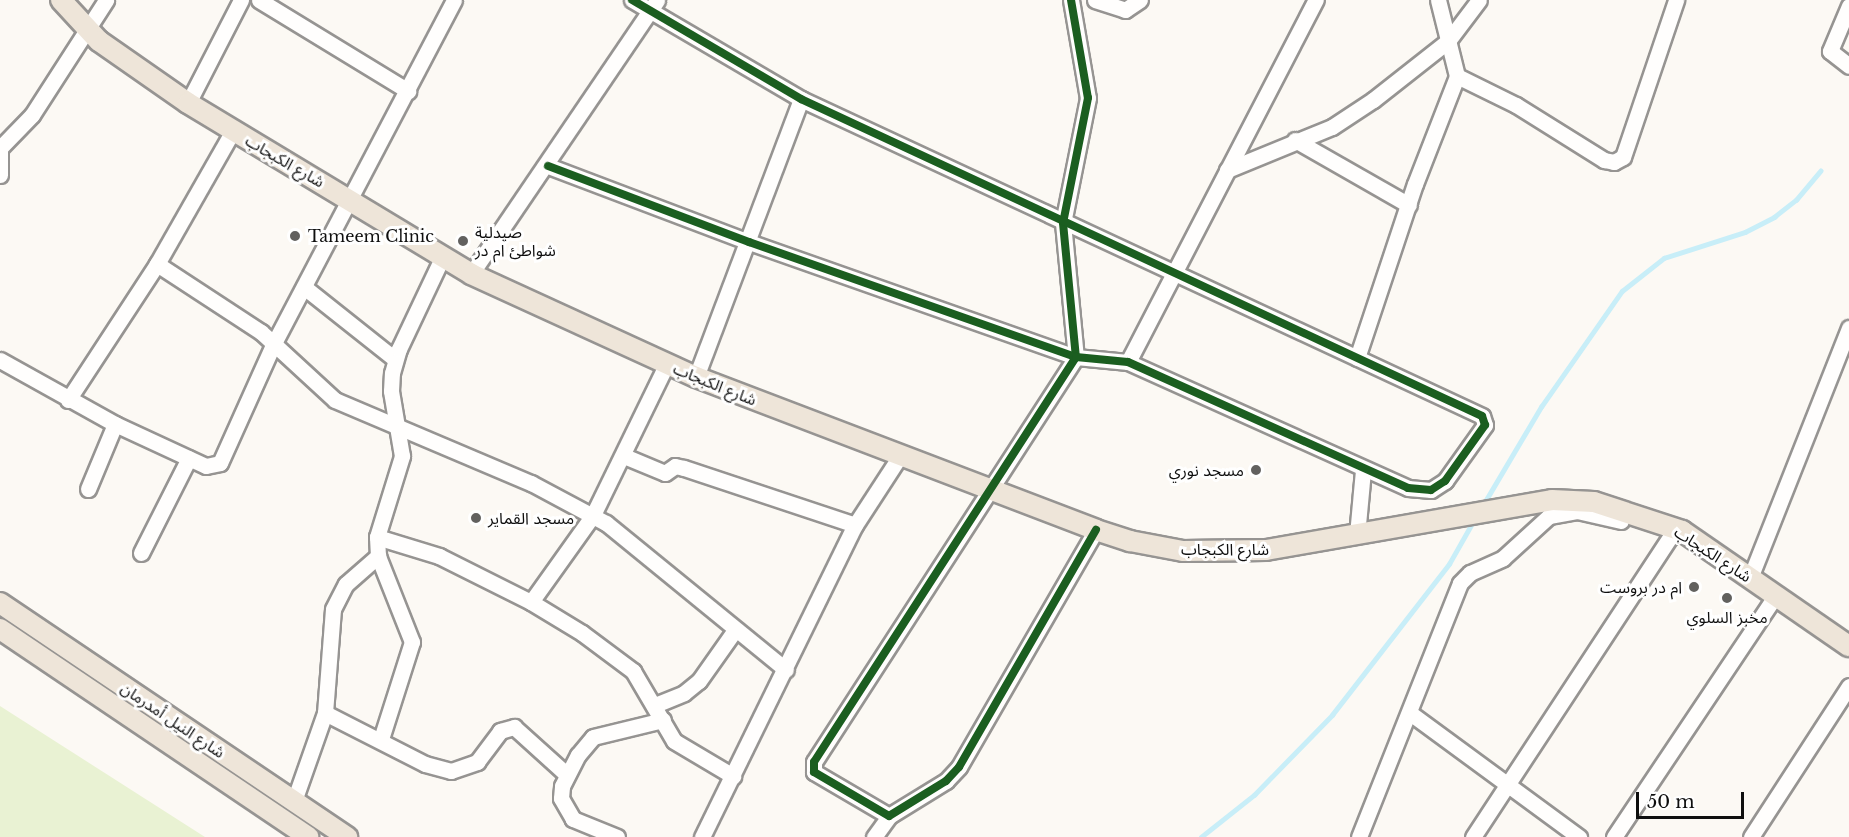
<!DOCTYPE html>
<meta charset="utf-8">
<style>
body{margin:0}
#map{position:relative;width:1849px;height:837px;overflow:hidden;background:#fcf9f4;font-family:"Libre Baskerville","Noto Sans Arabic",serif}
div>[style]{position:absolute}
[style*='--x']{left:calc(var(--x)*1px);top:calc(var(--y)*1px);width:calc(var(--w)*1px);rotate:calc(var(--a)*1deg)}
.green>*{inset:0;background:#e9f2d3}
.stream>*{height:4.5px;margin:-2.25px;padding:0 2.25px;transform-origin:2.25px;border-radius:2.25px;background:#c8eef8}
.roads{filter:drop-shadow(2px 0 #969492) drop-shadow(-2px 0 #969492) drop-shadow(0 2px #969492) drop-shadow(0 -2px #969492)}
.minor>*{height:15px;margin:-7.5px;padding:0 7.5px;transform-origin:7.5px;border-radius:7.5px;background:#fffefd}
.major>*{height:20px;margin:-10px;padding:0 10px;transform-origin:10px;border-radius:10px;background:#eee5d9}
.cycleway>*{height:8px;margin:-4px;padding:0 4px;transform-origin:4px;border-radius:4px;background:#1b5e20}
.dots>*{width:16px;height:16px;translate:-50% -50%;box-sizing:border-box;border:3px solid #fff;border-radius:50%}
span{translate:-50% -50%;white-space:nowrap;text-align:center;line-height:1.15;-webkit-text-stroke:6px #fff;paint-order:stroke}
.street-label{font-size:16px;color:#0f0f0f}
.poi-label{font-size:16px;color:#0f0f0f}
.left{translate:0 -50%;text-align:left}
.right{translate:-100% -50%;text-align:right}
.scale{position:absolute;left:1636px;top:792px;width:108px;height:27px;box-sizing:border-box;border:3px solid #0f0f0f;border-top:0;padding-left:8px;font-size:18px;line-height:21px;white-space:nowrap;color:#0f0f0f;-webkit-text-stroke:4px #fff;paint-order:stroke}
</style>
<div id="map">
<div class="green">
<div style="clip-path:polygon(0 706px,205px 837px,0 837px)"></div>
</div>
<div class="stream">
<div style="--x:1483;--y:505;--w:114;--a:-59.4"></div>
<div style="--x:1541;--y:407;--w:141;--a:-55.1"></div>
<div style="--x:1622;--y:291;--w:53;--a:-38.2"></div>
<div style="--x:1664;--y:258;--w:85;--a:-17.8"></div>
<div style="--x:1745;--y:232;--w:33;--a:-27"></div>
<div style="--x:1774;--y:217;--w:28;--a:-38"></div>
<div style="--x:1796;--y:200;--w:38;--a:-50"></div>
<div style="--x:1201;--y:837;--w:68;--a:-38.4"></div>
<div style="--x:1254;--y:795;--w:112;--a:-45.7"></div>
<div style="--x:1332;--y:715;--w:191;--a:-52.2"></div>
<div style="--x:1449;--y:564;--w:51;--a:-60.4"></div>
</div>
<div class="roads">
<div class="minor">
<div style="--x:259;--y:0;--w:175;--a:31.4"></div>
<div style="--x:1071;--y:0;--w:99;--a:80.2"></div>
<div style="--x:1088;--y:98;--w:127;--a:101.3"></div>
<div style="--x:1063;--y:223;--w:135;--a:84.5"></div>
<div style="--x:1076;--y:357;--w:482;--a:122.9"></div>
<div style="--x:814;--y:762;--w:10;--a:90"></div>
<div style="--x:814;--y:772;--w:87;--a:30.4"></div>
<div style="--x:889;--y:816;--w:67;--a:-31.6"></div>
<div style="--x:946;--y:781;--w:19;--a:-47"></div>
<div style="--x:959;--y:767;--w:274;--a:-60"></div>
<div style="--x:1095;--y:0;--w:32;--a:18"></div>
<div style="--x:1125;--y:10;--w:18;--a:-34"></div>
<div style="--x:1849;--y:6;--w:49;--a:112.9"></div>
<div style="--x:1830;--y:51;--w:24;--a:38"></div>
<div style="--x:1457;--y:76;--w:66;--a:26.2"></div>
<div style="--x:1516;--y:105;--w:104;--a:32"></div>
<div style="--x:1604;--y:160;--w:10;--a:11"></div>
<div style="--x:1614;--y:162;--w:10;--a:-29"></div>
<div style="--x:1623;--y:157;--w:166;--a:-71.3"></div>
<div style="--x:188;--y:103;--w:116;--a:-62.8"></div>
<div style="--x:1295;--y:140;--w:131;--a:29.7"></div>
<div style="--x:0;--y:148;--w:46;--a:-45.9"></div>
<div style="--x:32;--y:115;--w:137;--a:-57.2"></div>
<div style="--x:548;--y:166;--w:215;--a:20.7"></div>
<div style="--x:749;--y:242;--w:347;--a:19.4"></div>
<div style="--x:1076;--y:357;--w:52;--a:5.5"></div>
<div style="--x:1128;--y:362;--w:307;--a:24.2"></div>
<div style="--x:1408;--y:488;--w:23;--a:5"></div>
<div style="--x:1431;--y:490;--w:17;--a:-33"></div>
<div style="--x:1445;--y:481;--w:69;--a:-54.5"></div>
<div style="--x:1485;--y:425;--w:9;--a:-108"></div>
<div style="--x:1482;--y:416;--w:751;--a:-155.04"></div>
<div style="--x:801;--y:99;--w:196;--a:-149.6"></div>
<div style="--x:1227;--y:170;--w:113;--a:-22.3"></div>
<div style="--x:1332;--y:127;--w:49;--a:-33.4"></div>
<div style="--x:1373;--y:100;--w:95;--a:-38.2"></div>
<div style="--x:1448;--y:41;--w:51;--a:-52.9"></div>
<div style="--x:0;--y:175;--w:27;--a:-90"></div>
<div style="--x:157;--y:264;--w:124;--a:33.2"></div>
<div style="--x:261;--y:332;--w:100;--a:42.6"></div>
<div style="--x:335;--y:400;--w:213;--a:23"></div>
<div style="--x:531;--y:483;--w:85;--a:28.1"></div>
<div style="--x:606;--y:523;--w:232;--a:39.2"></div>
<div style="--x:471;--y:274;--w:331;--a:-55.8"></div>
<div style="--x:304;--y:287;--w:116;--a:38.4"></div>
<div style="--x:1357;--y:358;--w:183;--a:-71.6"></div>
<div style="--x:1415;--y:184;--w:116;--a:-68.7"></div>
<div style="--x:1457;--y:76;--w:78;--a:-104"></div>
<div style="--x:0;--y:360;--w:132;--a:29.1"></div>
<div style="--x:115;--y:424;--w:100;--a:24.8"></div>
<div style="--x:206;--y:466;--w:14;--a:-12"></div>
<div style="--x:220;--y:463;--w:132;--a:-65.8"></div>
<div style="--x:274;--y:343;--w:387;--a:-62.3"></div>
<div style="--x:1128;--y:362;--w:408;--a:-62.6"></div>
<div style="--x:696;--y:377;--w:297;--a:-69.3"></div>
<div style="--x:68;--y:400;--w:163;--a:-56.8"></div>
<div style="--x:157;--y:264;--w:153;--a:-60.3"></div>
<div style="--x:624;--y:456;--w:44;--a:22.5"></div>
<div style="--x:665;--y:473;--w:12;--a:-35"></div>
<div style="--x:675;--y:466;--w:9;--a:13"></div>
<div style="--x:684;--y:468;--w:180;--a:18.4"></div>
<div style="--x:88;--y:489;--w:70;--a:-67.4"></div>
<div style="--x:1357;--y:535;--w:65;--a:-84.7"></div>
<div style="--x:377;--y:537;--w:65;--a:17"></div>
<div style="--x:439;--y:556;--w:103;--a:26.6"></div>
<div style="--x:531;--y:602;--w:60;--a:31.3"></div>
<div style="--x:582;--y:633;--w:64;--a:36.7"></div>
<div style="--x:633;--y:671;--w:81;--a:59.6"></div>
<div style="--x:674;--y:741;--w:69;--a:30.7"></div>
<div style="--x:141;--y:553;--w:106;--a:-63.2"></div>
<div style="--x:1750;--y:578;--w:269;--a:-68.4"></div>
<div style="--x:531;--y:602;--w:107;--a:-54.5"></div>
<div style="--x:593;--y:515;--w:167;--a:-64"></div>
<div style="--x:655;--y:705;--w:31;--a:-22"></div>
<div style="--x:684;--y:693;--w:19;--a:-39"></div>
<div style="--x:699;--y:681;--w:62;--a:-54.8"></div>
<div style="--x:325;--y:713;--w:112;--a:27"></div>
<div style="--x:425;--y:764;--w:27;--a:15"></div>
<div style="--x:451;--y:771;--w:28;--a:-19"></div>
<div style="--x:477;--y:762;--w:39;--a:-53"></div>
<div style="--x:500;--y:731;--w:15;--a:-16"></div>
<div style="--x:514;--y:727;--w:70;--a:42.1"></div>
<div style="--x:1410;--y:713;--w:210;--a:36.3"></div>
<div style="--x:381;--y:739;--w:102;--a:-72.3"></div>
<div style="--x:412;--y:642;--w:92;--a:-111.6"></div>
<div style="--x:378;--y:556;--w:19;--a:-93"></div>
<div style="--x:377;--y:537;--w:85;--a:-72.8"></div>
<div style="--x:402;--y:456;--w:66;--a:-99.6"></div>
<div style="--x:391;--y:391;--w:18;--a:-87"></div>
<div style="--x:392;--y:373;--w:25;--a:-74"></div>
<div style="--x:399;--y:349;--w:101;--a:-64.7"></div>
<div style="--x:294;--y:801;--w:93;--a:-70.6"></div>
<div style="--x:325;--y:713;--w:104;--a:-85.6"></div>
<div style="--x:333;--y:609;--w:28;--a:-63"></div>
<div style="--x:346;--y:584;--w:43;--a:-41.2"></div>
<div style="--x:617;--y:837;--w:48;--a:-157.8"></div>
<div style="--x:573;--y:819;--w:24;--a:-120"></div>
<div style="--x:561;--y:798;--w:12;--a:-85"></div>
<div style="--x:562;--y:786;--w:35;--a:-63"></div>
<div style="--x:578;--y:755;--w:23;--a:-50"></div>
<div style="--x:593;--y:737;--w:72;--a:-13.7"></div>
<div style="--x:702;--y:837;--w:347;--a:-63.9"></div>
<div style="--x:855;--y:525;--w:82;--a:-56.9"></div>
<div style="--x:874;--y:837;--w:26;--a:-54"></div>
<div style="--x:1359;--y:837;--w:273;--a:-68.3"></div>
<div style="--x:1460;--y:583;--w:14;--a:-45"></div>
<div style="--x:1470;--y:573;--w:36;--a:-24"></div>
<div style="--x:1503;--y:558;--w:62;--a:-42.4"></div>
<div style="--x:1549;--y:516;--w:28;--a:-10"></div>
<div style="--x:1577;--y:511;--w:45;--a:12.8"></div>
<div style="--x:1473;--y:837;--w:359;--a:-56.7"></div>
<div style="--x:1670;--y:537;--w:13;--a:-27"></div>
<div style="--x:1614;--y:837;--w:291;--a:-56.2"></div>
<div style="--x:1751;--y:837;--w:180;--a:-57"></div>
</div>
<div class="major">
<div style="--x:61;--y:0;--w:56;--a:47.2"></div>
<div style="--x:99;--y:41;--w:108;--a:34.9"></div>
<div style="--x:188;--y:103;--w:331;--a:31.1"></div>
<div style="--x:471;--y:274;--w:247;--a:24.6"></div>
<div style="--x:696;--y:377;--w:428;--a:20.9"></div>
<div style="--x:1096;--y:530;--w:36;--a:18"></div>
<div style="--x:1130;--y:541;--w:54;--a:10.7"></div>
<div style="--x:1183;--y:551;--w:83;--a:-0.7"></div>
<div style="--x:1266;--y:550;--w:290;--a:-9.9"></div>
<div style="--x:1552;--y:500;--w:42;--a:2.7"></div>
<div style="--x:1594;--y:502;--w:93;--a:18.2"></div>
<div style="--x:1682;--y:531;--w:203;--a:34.6"></div>
<div style="--x:0;--y:603;--w:419;--a:34"></div>
<div style="--x:0;--y:629;--w:372;--a:34"></div>
</div>
</div>
<div class="cycleway">
<div style="--x:1071;--y:0;--w:99;--a:80.2"></div>
<div style="--x:1088;--y:98;--w:127;--a:101.3"></div>
<div style="--x:1063;--y:223;--w:135;--a:84.5"></div>
<div style="--x:1076;--y:357;--w:482;--a:122.9"></div>
<div style="--x:814;--y:762;--w:10;--a:90"></div>
<div style="--x:814;--y:772;--w:87;--a:30.4"></div>
<div style="--x:889;--y:816;--w:67;--a:-31.6"></div>
<div style="--x:946;--y:781;--w:19;--a:-47"></div>
<div style="--x:959;--y:767;--w:274;--a:-60"></div>
<div style="--x:548;--y:166;--w:215;--a:20.7"></div>
<div style="--x:749;--y:242;--w:347;--a:19.4"></div>
<div style="--x:1076;--y:357;--w:52;--a:5.5"></div>
<div style="--x:1128;--y:362;--w:307;--a:24.2"></div>
<div style="--x:1408;--y:488;--w:23;--a:5"></div>
<div style="--x:1431;--y:490;--w:17;--a:-33"></div>
<div style="--x:1445;--y:481;--w:69;--a:-54.5"></div>
<div style="--x:1485;--y:425;--w:9;--a:-108"></div>
<div style="--x:1482;--y:416;--w:751;--a:-155.04"></div>
<div style="--x:801;--y:99;--w:196;--a:-149.6"></div>
</div>
<div class="dots">
<div style="left:295px;top:236px;background:#62615f"></div>
<div style="left:463px;top:241px;background:#62615f"></div>
<div style="left:1256px;top:470px;background:#62615f"></div>
<div style="left:476px;top:518px;background:#62615f"></div>
<div style="left:1694px;top:587px;background:#62615f"></div>
<div style="left:1727px;top:598px;background:#62615f"></div>
</div>
<div class="street-label">
<span style="left:285px;top:161px;rotate:30deg">شارع الكبجاب</span>
<span style="left:715px;top:384px;rotate:22deg">شارع الكبجاب</span>
<span style="left:1225px;top:549px">شارع الكبجاب</span>
<span style="left:1713px;top:554px;rotate:33deg">شارع الكبجاب</span>
<span style="left:173px;top:720px;rotate:34deg">شارع النيل أمدرمان</span>
</div>
<div class="poi-label">
<span class="left" style="left:475px;top:241px">صيدلية<br>شواطئ ام در</span>
<span class="left" style="left:308px;top:236px">Tameem Clinic</span>
<span class="right" style="left:1244px;top:470px">مسجد نوري</span>
<span class="left" style="left:488px;top:518px">مسجد القماير</span>
<span class="right" style="left:1682px;top:587px">ام در بروست</span>
<span style="left:1727px;top:617px">مخبز السلوي</span>
</div>
<div class="scale">50 m</div>
</div>
